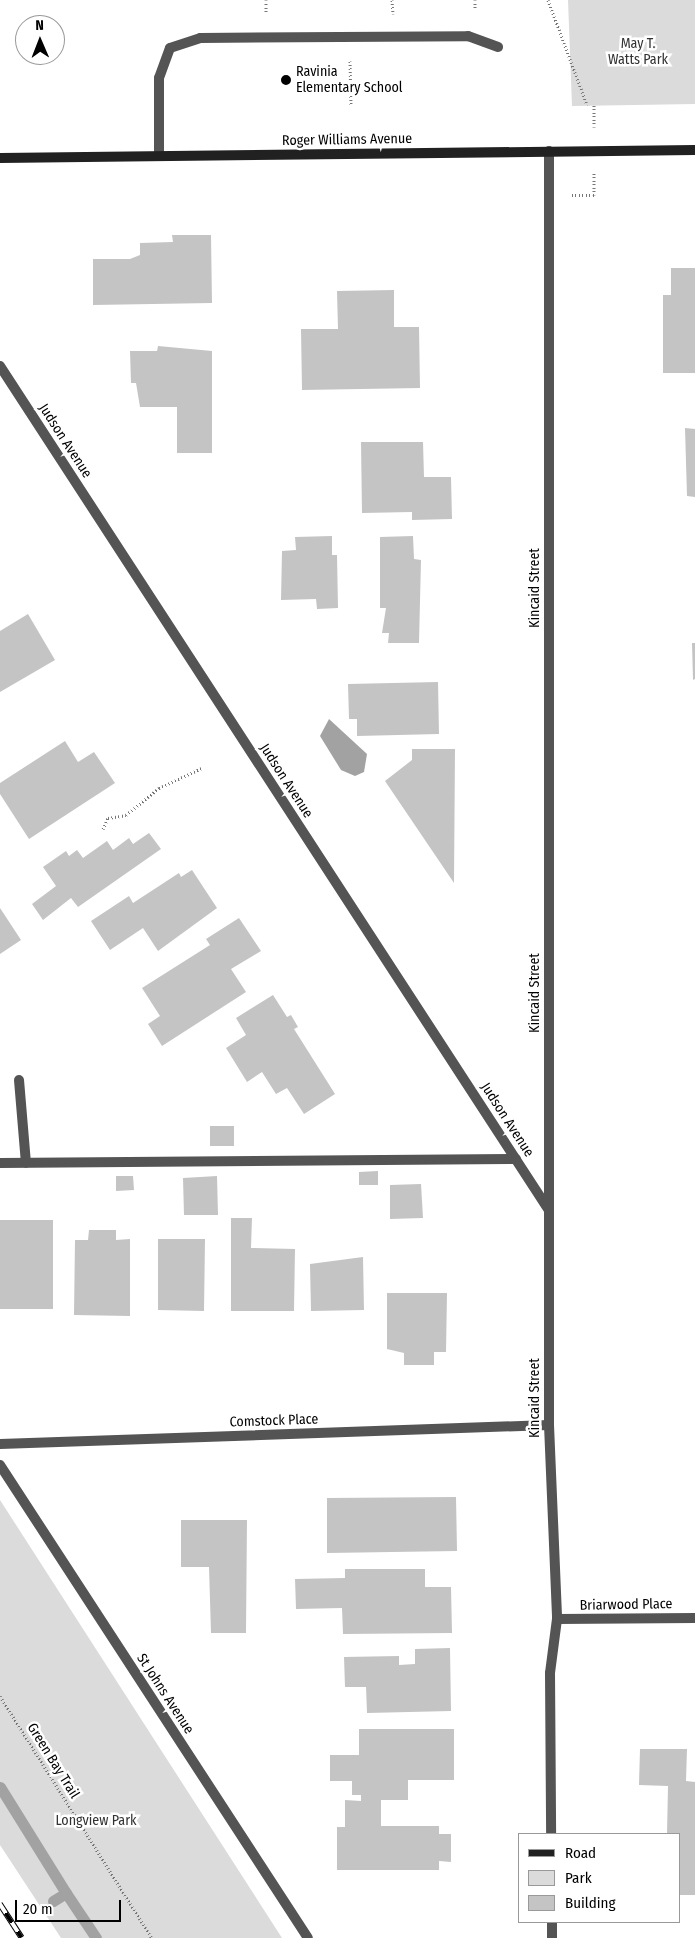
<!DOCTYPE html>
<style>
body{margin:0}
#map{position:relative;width:695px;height:1938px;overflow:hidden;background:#fff;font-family:"Fira Sans Condensed",sans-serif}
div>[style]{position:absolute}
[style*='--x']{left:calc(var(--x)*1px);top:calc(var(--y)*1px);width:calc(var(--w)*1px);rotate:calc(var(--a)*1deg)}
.green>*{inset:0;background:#dbdbdb}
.water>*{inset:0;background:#a2a2a2}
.stream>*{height:11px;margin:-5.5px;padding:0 5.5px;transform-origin:5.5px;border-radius:5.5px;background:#a2a2a2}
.building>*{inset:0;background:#c4c4c4}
.path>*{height:3px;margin-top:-1.5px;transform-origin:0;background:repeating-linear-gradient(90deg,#767676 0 1px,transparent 0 3.5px)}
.lane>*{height:10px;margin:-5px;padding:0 5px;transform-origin:5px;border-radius:5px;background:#545454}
.street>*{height:10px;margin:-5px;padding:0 5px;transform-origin:5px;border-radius:5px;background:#545454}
.secondary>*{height:10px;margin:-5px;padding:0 5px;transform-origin:5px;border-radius:5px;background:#212121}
.rail>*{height:5.5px;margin-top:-2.75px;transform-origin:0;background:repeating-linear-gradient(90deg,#fff 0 11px,#000 0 22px);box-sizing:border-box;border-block:1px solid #000}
.dots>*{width:14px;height:14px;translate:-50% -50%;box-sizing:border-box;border:2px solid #fff;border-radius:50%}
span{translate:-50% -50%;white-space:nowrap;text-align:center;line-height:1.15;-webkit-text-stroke:5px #fff;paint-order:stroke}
.park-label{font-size:14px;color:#323232}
.poi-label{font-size:14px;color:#000}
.left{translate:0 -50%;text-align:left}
.street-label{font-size:14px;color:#000}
.legend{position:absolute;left:518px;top:1833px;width:162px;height:90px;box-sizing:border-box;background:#fff;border:1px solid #999;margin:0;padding:6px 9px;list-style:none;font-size:15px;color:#000}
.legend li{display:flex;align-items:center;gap:10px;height:25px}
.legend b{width:25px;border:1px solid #999}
.north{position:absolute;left:15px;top:15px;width:50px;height:50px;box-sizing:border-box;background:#fff;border:1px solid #999;border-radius:50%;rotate:359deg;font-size:14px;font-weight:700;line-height:20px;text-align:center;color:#000}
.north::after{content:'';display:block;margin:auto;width:18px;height:22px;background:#000;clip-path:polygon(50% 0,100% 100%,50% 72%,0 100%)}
.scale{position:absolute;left:15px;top:1900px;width:106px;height:22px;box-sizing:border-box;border:2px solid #000;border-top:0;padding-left:6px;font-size:15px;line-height:18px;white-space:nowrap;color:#000;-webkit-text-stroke:4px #fff;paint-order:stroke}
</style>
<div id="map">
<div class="green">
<div style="clip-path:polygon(568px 0,695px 0,695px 104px,572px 106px)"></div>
<div style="clip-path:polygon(0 1500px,282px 1938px,61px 1938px,0 1845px)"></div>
</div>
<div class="water">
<div style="clip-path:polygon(329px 719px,367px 754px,364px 772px,355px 776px,341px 770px,320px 736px)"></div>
</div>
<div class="stream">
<div style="--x:0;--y:1787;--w:125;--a:58.1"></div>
<div style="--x:53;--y:1901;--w:15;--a:-32"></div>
<div style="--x:66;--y:1893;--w:54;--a:56.3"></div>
</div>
<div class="building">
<div style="clip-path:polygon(172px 235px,211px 235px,212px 303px,93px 305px,93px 259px,130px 259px,140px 255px,140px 243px,173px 242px)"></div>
<div style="clip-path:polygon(671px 268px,695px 268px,695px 373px,663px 373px,663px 295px,671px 295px)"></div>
<div style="clip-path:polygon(394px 290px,394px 327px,419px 327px,420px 388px,302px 390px,301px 329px,338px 329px,337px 291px)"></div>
<div style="clip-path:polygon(158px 346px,212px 351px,212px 453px,177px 453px,177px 407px,140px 407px,136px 383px,131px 383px,130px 351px,157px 351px)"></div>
<div style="clip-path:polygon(685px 428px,695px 429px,695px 497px,687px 496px)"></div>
<div style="clip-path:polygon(361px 442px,423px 442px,424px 477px,451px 477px,452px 519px,412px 520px,412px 512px,362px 513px)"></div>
<div style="clip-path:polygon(332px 536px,332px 555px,337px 555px,338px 608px,317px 609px,316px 599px,281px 600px,282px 551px,296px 550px,295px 537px)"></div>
<div style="clip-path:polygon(413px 536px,414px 559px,421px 560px,419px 643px,388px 643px,389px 633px,382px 633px,386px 608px,380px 608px,380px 537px)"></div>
<div style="clip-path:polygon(28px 614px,55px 660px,0 692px,0 631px)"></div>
<div style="clip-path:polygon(692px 643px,695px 643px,695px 679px,693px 680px)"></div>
<div style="clip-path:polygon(438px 682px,439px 734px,357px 736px,357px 719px,349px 719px,348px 684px)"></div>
<div style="clip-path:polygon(65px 741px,78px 762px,94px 752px,115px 783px,29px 839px,0 794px,0 783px)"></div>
<div style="clip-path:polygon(412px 749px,455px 749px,454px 883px,385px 781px,412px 760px)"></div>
<div style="clip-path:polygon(149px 833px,161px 849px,78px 907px,71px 898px,43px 920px,32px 904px,56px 886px,43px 867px,66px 851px,69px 856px,77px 850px,83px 858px,107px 841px,113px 850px,129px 838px,133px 844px)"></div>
<div style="clip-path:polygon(192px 870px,217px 908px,158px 951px,143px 928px,110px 950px,91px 921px,129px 896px,133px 903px,179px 873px,181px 877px)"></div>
<div style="clip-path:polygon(0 908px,21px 940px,0 954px)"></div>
<div style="clip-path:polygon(239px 918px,261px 951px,231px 969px,246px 992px,162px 1046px,148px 1024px,160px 1016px,142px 988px,210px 945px,206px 939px)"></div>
<div style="clip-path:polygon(273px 995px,287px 1017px,291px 1015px,298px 1027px,294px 1029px,335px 1094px,304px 1114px,287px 1088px,276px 1094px,262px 1072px,247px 1082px,226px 1048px,246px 1035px,236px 1018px)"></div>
<div style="clip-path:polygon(210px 1126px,234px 1126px,234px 1146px,210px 1146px)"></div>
<div style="clip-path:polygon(378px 1171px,378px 1185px,359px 1185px,359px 1172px)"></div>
<div style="clip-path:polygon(116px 1176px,133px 1176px,134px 1190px,116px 1191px)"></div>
<div style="clip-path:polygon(217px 1176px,218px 1215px,184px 1215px,183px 1178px)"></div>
<div style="clip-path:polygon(421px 1184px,423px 1218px,390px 1219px,390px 1185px)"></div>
<div style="clip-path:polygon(231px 1218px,252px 1218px,251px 1248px,295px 1249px,294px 1311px,231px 1311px)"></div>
<div style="clip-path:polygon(0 1220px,53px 1220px,53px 1309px,0 1309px)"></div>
<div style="clip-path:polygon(89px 1230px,116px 1230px,116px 1240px,130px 1239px,130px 1316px,74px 1315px,75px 1240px,88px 1240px)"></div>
<div style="clip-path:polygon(158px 1239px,205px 1239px,204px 1311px,158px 1310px)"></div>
<div style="clip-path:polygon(363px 1257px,364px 1310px,311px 1311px,310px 1264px)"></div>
<div style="clip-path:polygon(387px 1293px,447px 1293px,446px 1352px,434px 1352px,434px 1365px,404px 1365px,404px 1353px,387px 1349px)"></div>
<div style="clip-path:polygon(456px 1497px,457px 1551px,327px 1553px,327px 1498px)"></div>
<div style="clip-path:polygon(181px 1520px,247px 1520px,246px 1633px,211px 1633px,209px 1567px,181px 1567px)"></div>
<div style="clip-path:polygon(345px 1569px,425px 1569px,425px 1587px,451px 1587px,452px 1633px,343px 1634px,342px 1608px,296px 1609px,295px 1579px,345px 1578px)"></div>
<div style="clip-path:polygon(450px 1648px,451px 1711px,367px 1713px,366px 1687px,345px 1687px,344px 1657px,399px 1656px,399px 1665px,415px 1664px,415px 1649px)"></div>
<div style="clip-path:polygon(359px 1729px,454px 1729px,454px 1780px,408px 1780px,408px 1800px,381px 1800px,381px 1826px,439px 1826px,439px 1834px,451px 1834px,451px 1862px,439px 1861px,439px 1870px,337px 1870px,337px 1827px,345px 1827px,345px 1800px,361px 1801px,361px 1795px,352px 1795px,352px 1781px,330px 1781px,330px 1755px,359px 1755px)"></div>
<div style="clip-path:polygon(640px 1749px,687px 1749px,686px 1781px,695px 1782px,695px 1895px,679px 1895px,679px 1834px,667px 1834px,668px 1786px,639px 1785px)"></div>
</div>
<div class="path">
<div style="--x:266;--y:0;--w:13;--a:90"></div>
<div style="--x:392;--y:0;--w:14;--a:86"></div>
<div style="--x:475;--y:0;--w:8;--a:90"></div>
<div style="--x:548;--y:0;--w:112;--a:69.6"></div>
<div style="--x:350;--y:61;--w:44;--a:88.7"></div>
<div style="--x:594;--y:127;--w:22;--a:-90"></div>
<div style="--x:572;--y:195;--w:22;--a:0"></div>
<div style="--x:594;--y:195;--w:22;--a:-90"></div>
<div style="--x:103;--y:829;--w:12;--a:-66"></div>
<div style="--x:108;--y:818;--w:18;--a:-9"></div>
<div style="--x:126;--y:815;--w:43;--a:-39.3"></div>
<div style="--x:159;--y:788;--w:47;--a:-24.9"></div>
<div style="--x:0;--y:1696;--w:286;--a:57.9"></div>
</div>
<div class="lane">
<div style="--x:159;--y:156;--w:78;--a:-90"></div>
<div style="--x:159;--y:78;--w:32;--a:-70"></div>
<div style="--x:170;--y:48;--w:32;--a:-18"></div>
<div style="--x:200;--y:38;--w:268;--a:-0.4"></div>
<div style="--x:468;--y:36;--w:32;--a:20"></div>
<div style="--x:19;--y:1080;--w:83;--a:85.2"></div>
<div style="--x:0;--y:1163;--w:516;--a:-0.44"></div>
</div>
<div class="street">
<div style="--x:549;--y:151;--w:1274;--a:90"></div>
<div style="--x:549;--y:1425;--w:194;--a:87.6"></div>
<div style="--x:557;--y:1619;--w:54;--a:97.4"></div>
<div style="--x:550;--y:1673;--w:161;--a:89.6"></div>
<div style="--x:0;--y:366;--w:1005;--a:56.97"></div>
<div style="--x:0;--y:1444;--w:549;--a:-1.98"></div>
<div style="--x:0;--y:1465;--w:564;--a:56.93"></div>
<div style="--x:557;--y:1619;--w:138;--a:-0.4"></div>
<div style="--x:552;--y:1922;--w:16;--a:90"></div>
</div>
<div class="secondary">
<div style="--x:0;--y:158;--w:695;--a:-0.66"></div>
</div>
<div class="rail">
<div style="--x:0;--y:1904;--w:40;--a:57.1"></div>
</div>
<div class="dots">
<div style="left:286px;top:80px;background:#000"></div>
</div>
<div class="park-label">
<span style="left:638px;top:52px">May T.<br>Watts Park</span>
<span style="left:96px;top:1821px">Longview Park</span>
</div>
<div class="poi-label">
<span class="left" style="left:296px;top:80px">Ravinia<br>Elementary School</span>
</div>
<div class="street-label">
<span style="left:347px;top:140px;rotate:-1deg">Roger Williams Avenue</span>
<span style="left:65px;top:441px;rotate:57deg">Judson Avenue</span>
<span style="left:535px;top:588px;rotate:-90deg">Kincaid Street</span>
<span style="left:286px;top:781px;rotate:57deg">Judson Avenue</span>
<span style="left:535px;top:993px;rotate:-90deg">Kincaid Street</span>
<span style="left:507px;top:1120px;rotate:57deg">Judson Avenue</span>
<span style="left:535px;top:1398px;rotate:-90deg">Kincaid Street</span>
<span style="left:274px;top:1421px;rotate:-2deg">Comstock Place</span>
<span style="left:626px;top:1605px;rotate:-1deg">Briarwood Place</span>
<span style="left:165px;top:1694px;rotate:57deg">St Johns Avenue</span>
<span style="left:53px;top:1761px;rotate:58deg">Green Bay Trail</span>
</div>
<ul class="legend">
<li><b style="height:6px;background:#212121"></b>Road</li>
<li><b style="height:14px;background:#dbdbdb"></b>Park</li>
<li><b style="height:14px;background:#c4c4c4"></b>Building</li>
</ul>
<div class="north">N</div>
<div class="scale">20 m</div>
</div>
